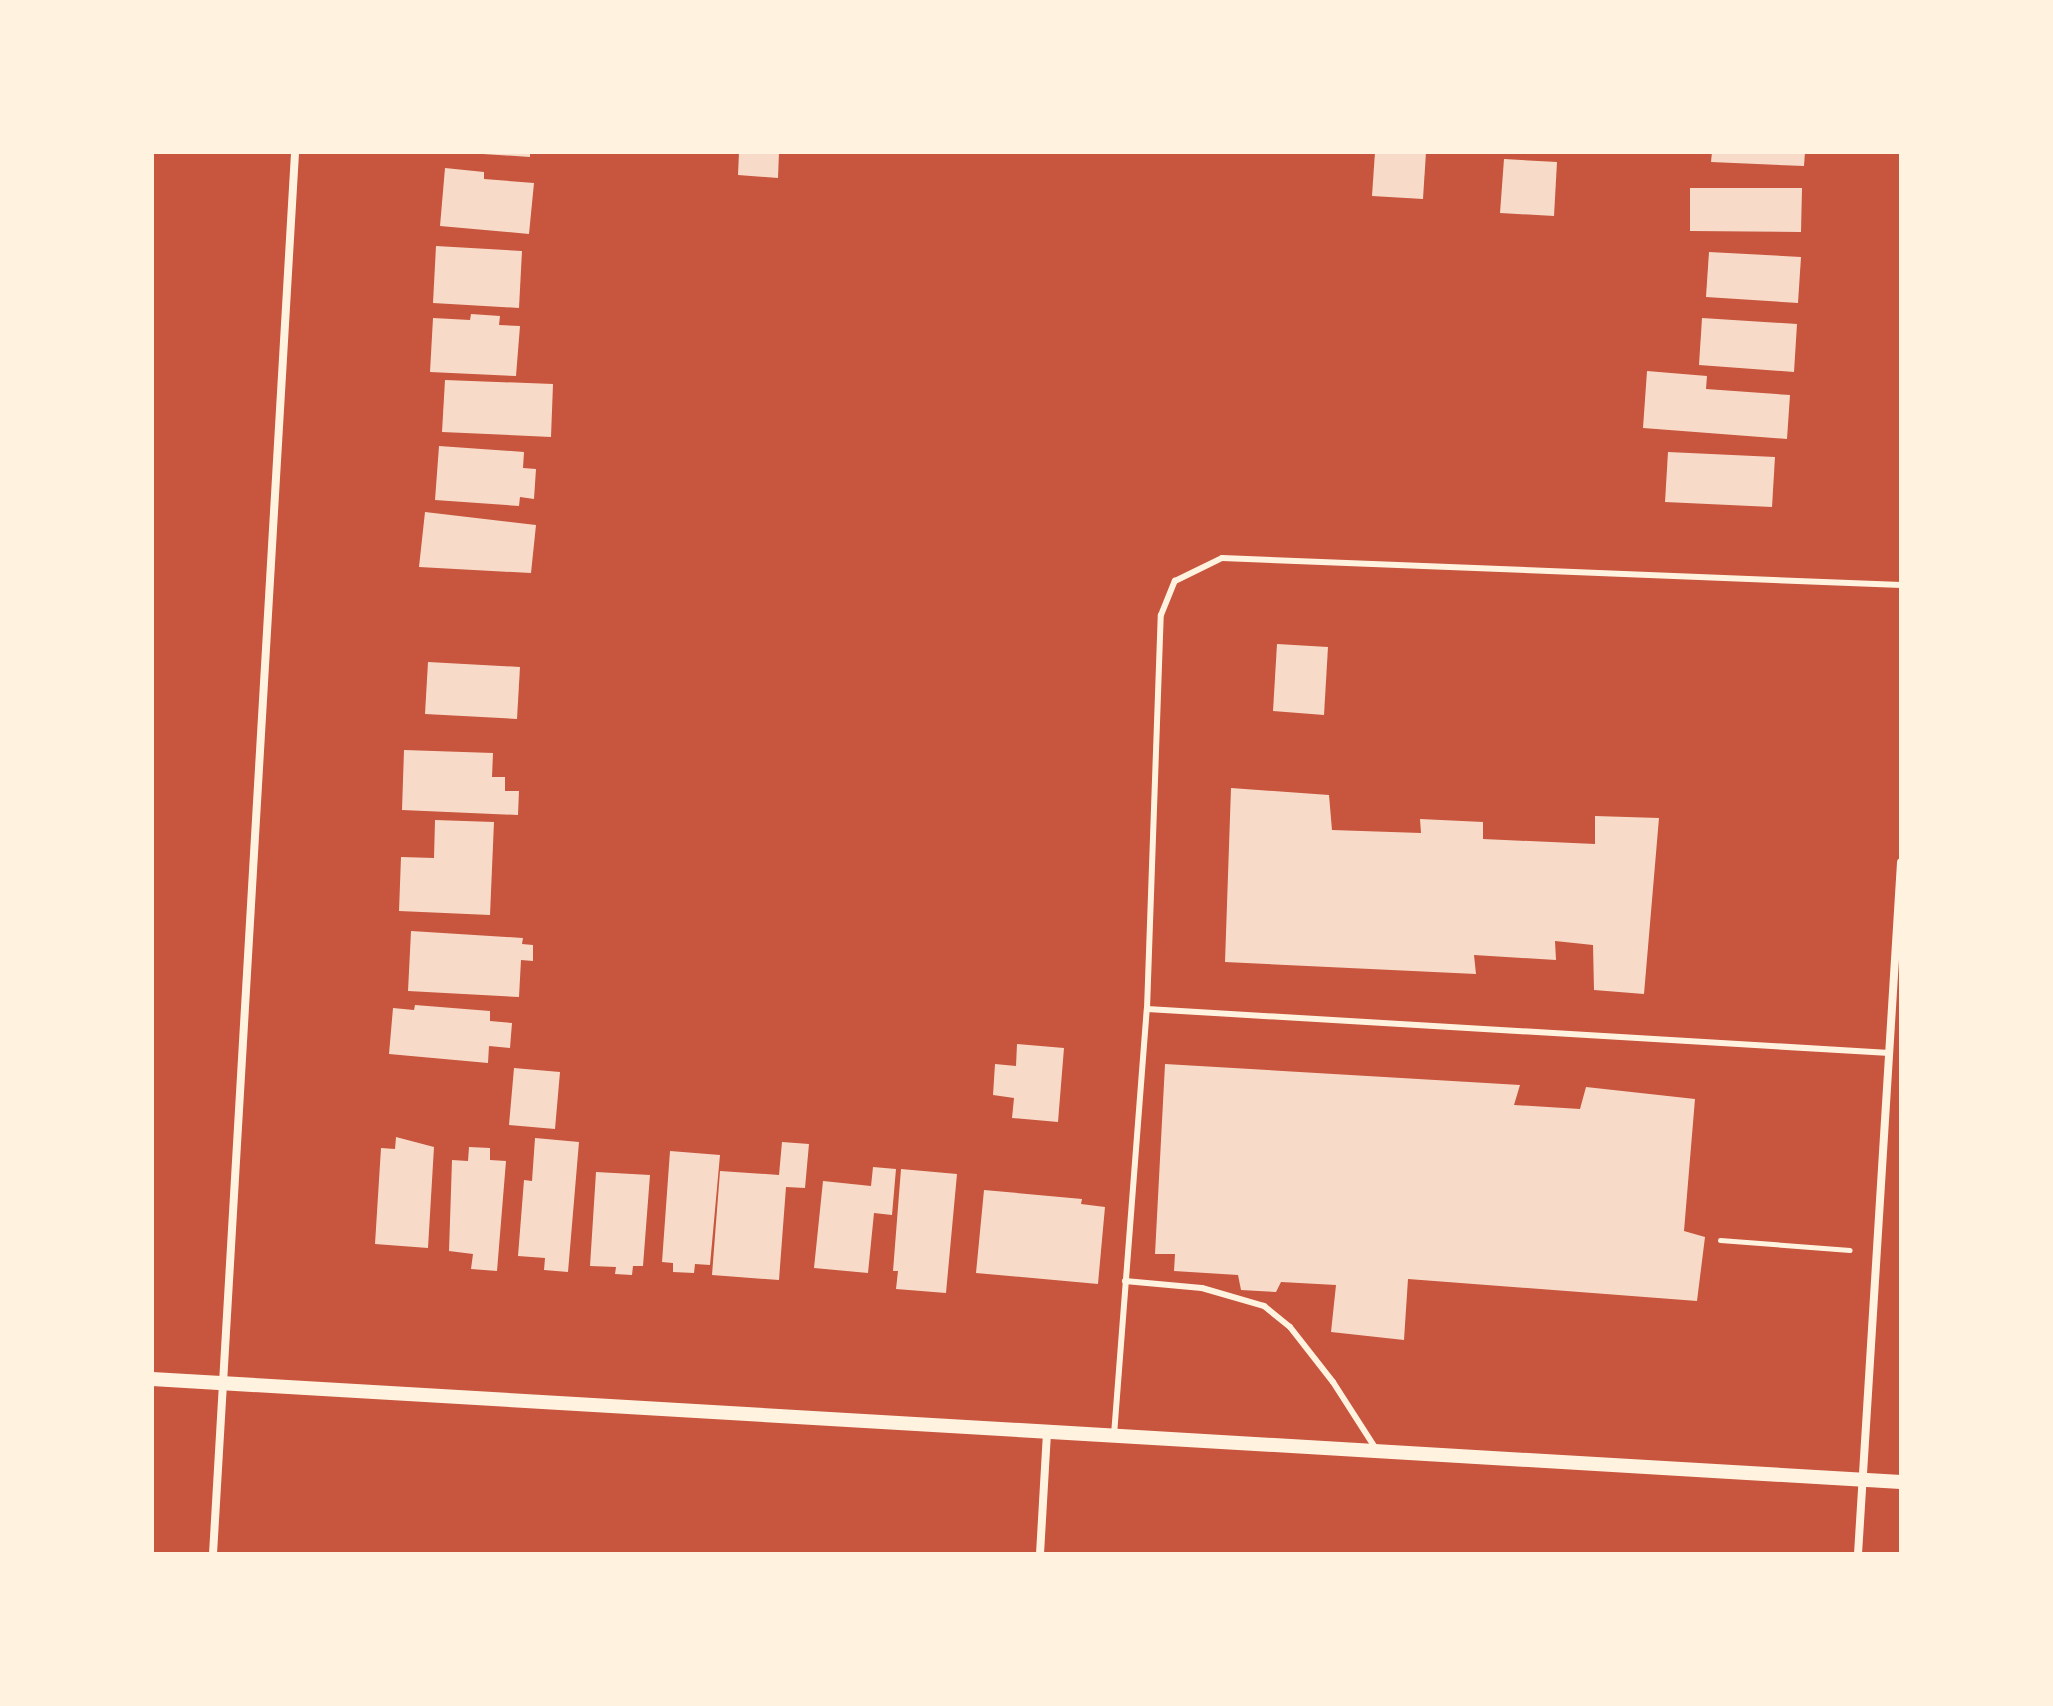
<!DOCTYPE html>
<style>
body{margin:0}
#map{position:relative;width:2053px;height:1706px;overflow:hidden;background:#c8553d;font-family:Arial,sans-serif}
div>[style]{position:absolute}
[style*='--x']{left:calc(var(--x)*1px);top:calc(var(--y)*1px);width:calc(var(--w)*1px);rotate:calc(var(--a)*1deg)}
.building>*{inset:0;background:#f7dbc8}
.path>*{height:5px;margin:-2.5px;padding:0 2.5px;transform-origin:2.5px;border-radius:2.5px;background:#fff3e0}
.service>*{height:6px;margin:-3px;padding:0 3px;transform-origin:3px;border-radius:3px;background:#fff3e0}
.minor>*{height:8px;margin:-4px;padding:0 4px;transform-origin:4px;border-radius:4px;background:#fff3e0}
.tertiary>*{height:14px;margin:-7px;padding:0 7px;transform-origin:7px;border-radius:7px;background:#fff3e0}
span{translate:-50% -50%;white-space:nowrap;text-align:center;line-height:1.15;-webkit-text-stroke:8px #fff3e0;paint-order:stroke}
.frame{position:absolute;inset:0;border:154px solid #fff3e0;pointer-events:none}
</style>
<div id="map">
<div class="building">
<div style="clip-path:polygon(483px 152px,530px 152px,530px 157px,483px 154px)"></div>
<div style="clip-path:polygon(739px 152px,779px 152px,778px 178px,738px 175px)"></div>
<div style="clip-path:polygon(1375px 152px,1426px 152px,1423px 199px,1372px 196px)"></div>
<div style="clip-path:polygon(1712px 152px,1805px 152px,1804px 166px,1711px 162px)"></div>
<div style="clip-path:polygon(1504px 159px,1557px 162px,1554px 216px,1500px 213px)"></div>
<div style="clip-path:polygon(445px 168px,484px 172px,484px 179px,534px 183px,529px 234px,440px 226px)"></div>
<div style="clip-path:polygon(1690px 188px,1802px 188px,1801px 232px,1690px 231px)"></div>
<div style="clip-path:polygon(436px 246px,522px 251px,519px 308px,433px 303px)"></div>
<div style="clip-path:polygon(1709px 252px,1801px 257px,1798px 303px,1706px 297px)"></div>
<div style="clip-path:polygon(471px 314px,500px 316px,499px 325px,520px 326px,516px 376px,430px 372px,433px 318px,470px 320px)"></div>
<div style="clip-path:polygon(1702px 318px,1797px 324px,1794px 372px,1699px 365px)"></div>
<div style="clip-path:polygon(1647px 371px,1707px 376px,1706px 389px,1790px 395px,1787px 439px,1643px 428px)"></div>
<div style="clip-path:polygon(445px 380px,553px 384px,551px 437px,442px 432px)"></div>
<div style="clip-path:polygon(439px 446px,524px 452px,523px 468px,536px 469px,534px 499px,520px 497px,519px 506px,435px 500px)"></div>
<div style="clip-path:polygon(1668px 452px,1775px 457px,1772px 507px,1665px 502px)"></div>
<div style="clip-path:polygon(425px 512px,536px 525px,531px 573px,419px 567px)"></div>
<div style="clip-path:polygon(1277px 644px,1328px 647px,1324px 715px,1273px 711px)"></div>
<div style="clip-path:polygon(428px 662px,520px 667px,517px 719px,425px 714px)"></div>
<div style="clip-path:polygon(404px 750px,493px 753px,492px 777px,505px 777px,505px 791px,519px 791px,518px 815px,402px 810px)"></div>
<div style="clip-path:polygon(1231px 788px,1329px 795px,1332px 830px,1421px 833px,1420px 819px,1483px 822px,1483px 839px,1595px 844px,1595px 816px,1659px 818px,1644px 994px,1594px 990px,1593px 945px,1555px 941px,1556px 960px,1474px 955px,1476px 974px,1225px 962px)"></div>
<div style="clip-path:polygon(435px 820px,494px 822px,490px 915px,399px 911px,401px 857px,434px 858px)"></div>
<div style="clip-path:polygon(411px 931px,523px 938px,522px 944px,533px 945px,533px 961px,521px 960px,519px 997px,408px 991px)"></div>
<div style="clip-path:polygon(415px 1005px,490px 1011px,490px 1021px,512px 1023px,510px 1048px,489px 1046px,488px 1063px,389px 1054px,393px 1008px,414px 1010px)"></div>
<div style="clip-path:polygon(1017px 1044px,1064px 1048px,1058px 1122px,1012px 1118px,1014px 1098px,993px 1095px,995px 1064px,1016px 1066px)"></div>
<div style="clip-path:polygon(1165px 1064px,1520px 1085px,1514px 1105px,1580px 1109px,1586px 1087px,1695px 1099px,1684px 1231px,1705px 1237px,1697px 1301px,1408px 1279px,1404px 1340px,1331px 1332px,1336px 1285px,1281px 1282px,1276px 1292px,1241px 1290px,1238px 1275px,1174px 1271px,1175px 1254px,1155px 1254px)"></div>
<div style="clip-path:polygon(514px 1068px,560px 1072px,555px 1129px,509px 1125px)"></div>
<div style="clip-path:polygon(396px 1137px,434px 1147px,428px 1248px,375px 1244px,381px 1148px,395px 1149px)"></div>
<div style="clip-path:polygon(535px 1138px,579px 1142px,568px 1272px,544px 1270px,545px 1258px,518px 1256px,524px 1180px,532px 1181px)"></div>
<div style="clip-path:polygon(782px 1142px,809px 1144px,805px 1188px,786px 1187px,779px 1280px,712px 1275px,720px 1171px,779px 1175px)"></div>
<div style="clip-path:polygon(469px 1147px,490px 1148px,490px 1160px,506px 1161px,497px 1271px,471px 1269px,473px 1254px,449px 1251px,452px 1160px,468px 1161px)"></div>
<div style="clip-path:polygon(670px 1151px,720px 1155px,710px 1265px,695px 1264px,694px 1273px,673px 1272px,673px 1263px,662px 1262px)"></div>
<div style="clip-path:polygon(873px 1167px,896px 1169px,892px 1215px,874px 1213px,868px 1273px,814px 1268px,823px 1181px,871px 1186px)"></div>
<div style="clip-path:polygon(901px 1169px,957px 1174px,946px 1293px,896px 1289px,898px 1271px,893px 1271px)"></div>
<div style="clip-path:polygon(596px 1172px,650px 1175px,643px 1266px,633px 1266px,632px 1275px,615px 1274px,616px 1267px,590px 1266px)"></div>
<div style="clip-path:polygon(984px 1190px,1082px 1199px,1081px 1204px,1105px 1207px,1098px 1284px,976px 1273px)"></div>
</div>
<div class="path">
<div style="--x:1720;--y:1240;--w:130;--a:4.4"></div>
</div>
<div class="service">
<div style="--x:1147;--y:1009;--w:744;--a:3.39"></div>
<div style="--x:1125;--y:1281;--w:77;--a:5.2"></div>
<div style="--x:1202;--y:1288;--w:65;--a:16.2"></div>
<div style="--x:1264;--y:1306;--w:33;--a:39"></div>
<div style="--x:1290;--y:1327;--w:70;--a:52"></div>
<div style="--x:1333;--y:1382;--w:80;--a:57.3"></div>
<div style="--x:1114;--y:1435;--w:427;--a:-85.6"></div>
<div style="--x:1147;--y:1009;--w:394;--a:-88"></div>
<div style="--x:1161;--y:615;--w:37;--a:-68"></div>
<div style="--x:1175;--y:581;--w:52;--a:-26.1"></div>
<div style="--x:1222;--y:558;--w:680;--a:2.28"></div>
</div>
<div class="minor">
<div style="--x:213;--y:1554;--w:1404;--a:-86.65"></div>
<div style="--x:1040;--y:1554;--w:120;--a:-86.7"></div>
<div style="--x:1858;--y:1554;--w:693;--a:-86.44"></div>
</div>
<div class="tertiary">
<div style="--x:152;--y:1379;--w:1752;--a:3.37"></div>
</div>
<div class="frame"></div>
</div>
